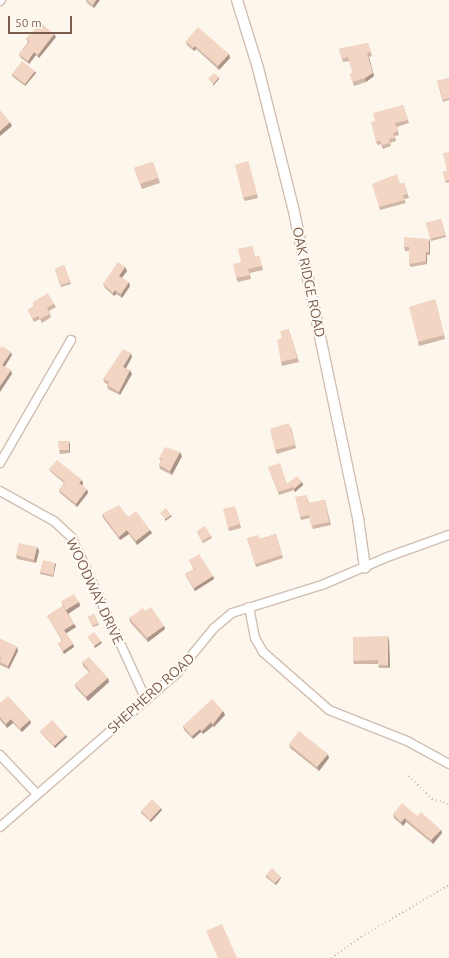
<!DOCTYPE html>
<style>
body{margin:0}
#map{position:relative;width:449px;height:958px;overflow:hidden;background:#fdf6ec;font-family:Ubuntu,sans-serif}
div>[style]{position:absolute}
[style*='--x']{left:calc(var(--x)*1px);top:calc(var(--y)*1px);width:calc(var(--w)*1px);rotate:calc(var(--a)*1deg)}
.path>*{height:1.5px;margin-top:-0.75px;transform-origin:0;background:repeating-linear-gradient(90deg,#d9b8a5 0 1px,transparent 0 4px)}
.roads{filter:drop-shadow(1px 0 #d1beb0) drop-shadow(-1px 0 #d1beb0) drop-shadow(0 1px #d1beb0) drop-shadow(0 -1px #d1beb0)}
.minor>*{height:8px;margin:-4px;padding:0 4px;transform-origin:4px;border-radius:4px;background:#fff}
.tertiary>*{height:10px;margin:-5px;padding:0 5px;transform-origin:5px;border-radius:5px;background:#fff}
.wall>*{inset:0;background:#d1b7a8}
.shaded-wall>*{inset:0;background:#aa9588}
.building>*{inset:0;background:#f3d5c3}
span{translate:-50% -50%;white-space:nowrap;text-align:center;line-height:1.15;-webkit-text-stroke:4px #fffaf3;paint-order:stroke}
.street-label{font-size:14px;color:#7a5c4d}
.scale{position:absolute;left:8px;top:16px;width:64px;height:18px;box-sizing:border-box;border:2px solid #7a5c4d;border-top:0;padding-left:5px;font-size:12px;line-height:14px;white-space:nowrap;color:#7a5c4d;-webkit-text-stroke:3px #fffaf3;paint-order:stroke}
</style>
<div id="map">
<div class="path">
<div style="--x:409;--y:776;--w:33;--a:45"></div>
<div style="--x:432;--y:799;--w:18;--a:16"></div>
<div style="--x:331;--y:958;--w:37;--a:-35"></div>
<div style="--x:361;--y:937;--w:102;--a:-30.6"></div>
</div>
<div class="roads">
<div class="minor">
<div style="--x:0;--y:1;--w:1;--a:-45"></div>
<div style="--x:0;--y:463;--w:142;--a:-60"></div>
<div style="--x:0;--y:491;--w:62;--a:29.1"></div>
<div style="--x:54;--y:521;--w:25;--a:43"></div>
<div style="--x:72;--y:538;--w:178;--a:65.4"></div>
<div style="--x:249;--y:607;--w:32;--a:79"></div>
<div style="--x:255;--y:638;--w:16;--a:60"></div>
<div style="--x:263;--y:652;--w:88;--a:41.3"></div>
<div style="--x:329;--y:710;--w:84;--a:21.7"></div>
<div style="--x:407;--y:741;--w:48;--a:28.7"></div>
<div style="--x:0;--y:755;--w:54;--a:46.5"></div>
<div style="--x:0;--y:827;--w:235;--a:-41"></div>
<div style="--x:177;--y:673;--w:58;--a:-50.6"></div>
<div style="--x:214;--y:628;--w:23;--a:-40"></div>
<div style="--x:232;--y:613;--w:94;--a:-17.3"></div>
<div style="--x:322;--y:585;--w:69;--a:-23.2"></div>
<div style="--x:385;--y:558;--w:68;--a:-19.8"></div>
</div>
<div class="tertiary">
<div style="--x:237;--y:0;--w:71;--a:72.8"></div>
<div style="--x:258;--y:68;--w:143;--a:75.9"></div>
<div style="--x:293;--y:207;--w:318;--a:78.2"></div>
<div style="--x:358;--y:518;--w:50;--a:82"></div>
</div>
</div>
<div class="wall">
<div style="clip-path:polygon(86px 0,100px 0,94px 8px,87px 3px)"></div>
<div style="clip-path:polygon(56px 37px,39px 58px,36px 55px,29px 64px,21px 58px,19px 54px,28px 42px,26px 38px)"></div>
<div style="clip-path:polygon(186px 41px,229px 54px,230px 58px,219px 70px,196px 49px,194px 51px,187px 45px)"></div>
<div style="clip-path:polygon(368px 43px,372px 56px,369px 57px,374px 76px,366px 82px,354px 86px,350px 74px,353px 73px,349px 61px,343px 62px,339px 49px)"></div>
<div style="clip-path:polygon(36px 73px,25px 86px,12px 76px,12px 74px)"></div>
<div style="clip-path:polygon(449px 78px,449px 100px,443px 102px,437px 81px)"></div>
<div style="clip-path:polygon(403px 105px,409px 123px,397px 127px,399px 135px,395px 136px,396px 141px,390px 143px,391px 146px,383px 149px,381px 144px,378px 145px,376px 142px,375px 121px)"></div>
<div style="clip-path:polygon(449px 152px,449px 182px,446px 183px,443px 172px,447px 171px)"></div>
<div style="clip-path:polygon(248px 161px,258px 198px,245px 201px,243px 198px)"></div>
<div style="clip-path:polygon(153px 162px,160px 183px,142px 189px,134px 168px)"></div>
<div style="clip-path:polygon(404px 183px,409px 198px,404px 199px,406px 203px,380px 210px,379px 207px,400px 184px)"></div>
<div style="clip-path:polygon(441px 219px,446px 237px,431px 241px,426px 223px)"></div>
<div style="clip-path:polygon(429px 239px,430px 242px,430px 255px,427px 255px,427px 264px,411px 267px,409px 264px,409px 251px,405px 251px,404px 247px)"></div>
<div style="clip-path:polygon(252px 246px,255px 257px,259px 256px,263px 270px,250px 273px,251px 279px,238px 282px,236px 278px,241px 262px)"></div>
<div style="clip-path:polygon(64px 265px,71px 284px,61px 287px,55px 269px)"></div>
<div style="clip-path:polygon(125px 267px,127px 271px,122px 278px,130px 286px,122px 298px,116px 294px,114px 296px,105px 288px,103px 284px)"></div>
<div style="clip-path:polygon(435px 299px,445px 339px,419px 346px,418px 342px)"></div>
<div style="clip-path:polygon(33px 302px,54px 304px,56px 307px,49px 311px,51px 317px,42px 323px,40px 319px,34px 322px,28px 310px,34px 306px)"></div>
<div style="clip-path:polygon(290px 333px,299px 362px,282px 366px,281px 362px,282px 338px)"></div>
<div style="clip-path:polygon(132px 357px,126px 368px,132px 374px,120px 395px,108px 389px,107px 385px,107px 384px,105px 383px,103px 379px)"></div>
<div style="clip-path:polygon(291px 427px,296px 448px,277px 454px,275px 450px)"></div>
<div style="clip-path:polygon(70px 444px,70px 453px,60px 454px,59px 450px)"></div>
<div style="clip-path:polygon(182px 456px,172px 475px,160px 469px,159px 465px,161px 461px,159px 458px)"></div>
<div style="clip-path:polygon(268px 467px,287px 484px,302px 482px,303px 485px,295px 492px,294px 490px,279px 495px)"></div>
<div style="clip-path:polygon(49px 469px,82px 480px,83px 484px,82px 485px,88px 493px,77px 507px,60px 493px,59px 490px,64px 483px,51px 472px)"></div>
<div style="clip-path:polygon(306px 495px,309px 503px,325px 500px,331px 525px,313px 529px,310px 518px,301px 520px,300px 517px)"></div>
<div style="clip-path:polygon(236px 510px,241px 528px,229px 531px,228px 528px)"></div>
<div style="clip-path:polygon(102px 514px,128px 517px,150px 530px,152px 533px,137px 545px,129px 534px,120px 540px,103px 518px)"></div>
<div style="clip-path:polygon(197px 532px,211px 536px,212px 538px,203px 543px)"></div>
<div style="clip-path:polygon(276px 534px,283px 558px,256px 567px,247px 538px,260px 539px)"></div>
<div style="clip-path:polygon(37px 547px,39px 551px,36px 563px,17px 559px,16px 555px)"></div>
<div style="clip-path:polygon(189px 560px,213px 576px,214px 579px,195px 591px,187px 578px,185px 574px,194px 569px,191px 564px)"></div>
<div style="clip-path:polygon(56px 564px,53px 577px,40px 574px,40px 572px)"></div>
<div style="clip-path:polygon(61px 601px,79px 602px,80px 606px,68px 613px,74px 624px,76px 627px,66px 633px,73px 644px,74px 647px,64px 654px,60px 647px,58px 644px,62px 641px,49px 619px,47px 616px,63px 606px)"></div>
<div style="clip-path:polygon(94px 614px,99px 625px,93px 627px,88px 617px)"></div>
<div style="clip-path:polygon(129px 618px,164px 626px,165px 629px,148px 642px,130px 622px)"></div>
<div style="clip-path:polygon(0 639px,17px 647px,18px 651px,9px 669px,0 665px)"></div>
<div style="clip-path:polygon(389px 640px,390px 668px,379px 668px,378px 664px,354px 664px,353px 661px)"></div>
<div style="clip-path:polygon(82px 662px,108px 678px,109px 682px,88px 701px,76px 688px,75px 684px,89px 672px,83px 666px)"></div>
<div style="clip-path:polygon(0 703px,30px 720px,31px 723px,22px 732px,13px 723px,7px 728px,0 720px)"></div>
<div style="clip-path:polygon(223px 711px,225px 715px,214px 727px,213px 726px,203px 734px,201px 732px,193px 739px,184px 730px,183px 726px)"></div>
<div style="clip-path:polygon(40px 731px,66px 735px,67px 737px,55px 748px,41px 733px)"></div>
<div style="clip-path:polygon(289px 744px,329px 758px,319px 771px,290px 748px)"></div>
<div style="clip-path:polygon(162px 810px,151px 822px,141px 813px,141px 811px)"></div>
<div style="clip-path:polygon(393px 814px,417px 816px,441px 830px,442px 833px,433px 844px,406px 822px,403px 826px,394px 818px)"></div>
<div style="clip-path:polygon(266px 875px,281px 878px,276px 885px,266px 877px)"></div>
</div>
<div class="shaded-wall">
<div style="clip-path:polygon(96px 0,100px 0,94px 8px,93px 5px)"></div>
<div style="clip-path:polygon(54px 34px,56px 37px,39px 58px,38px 55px)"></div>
<div style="clip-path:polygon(195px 46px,196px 49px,194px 51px,193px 48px)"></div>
<div style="clip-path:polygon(34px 52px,36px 55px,29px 64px,28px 61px)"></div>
<div style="clip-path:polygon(229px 54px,230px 58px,219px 70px,218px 66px)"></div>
<div style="clip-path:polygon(369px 57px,374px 76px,366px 82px,365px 78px)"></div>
<div style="clip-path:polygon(35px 71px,36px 73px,25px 86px,25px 84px)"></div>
<div style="clip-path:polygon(219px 77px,219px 79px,213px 86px,213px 84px)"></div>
<div style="clip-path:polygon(10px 122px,12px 126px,0 136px,0 131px)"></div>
<div style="clip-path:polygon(429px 239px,430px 242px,430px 255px,429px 252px)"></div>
<div style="clip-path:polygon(426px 252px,427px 255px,427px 264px,426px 261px)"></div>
<div style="clip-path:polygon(125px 267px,127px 271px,120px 280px,119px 276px)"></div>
<div style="clip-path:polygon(129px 282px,130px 286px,122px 298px,121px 294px)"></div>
<div style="clip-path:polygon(115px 290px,116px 294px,114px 296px,113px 293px)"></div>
<div style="clip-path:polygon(11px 352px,12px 355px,4px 368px,2px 365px)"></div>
<div style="clip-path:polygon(131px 353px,132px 357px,125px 370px,123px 367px)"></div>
<div style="clip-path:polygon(11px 370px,12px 374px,0 392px,0 386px)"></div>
<div style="clip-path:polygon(130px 370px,132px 374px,120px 395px,119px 392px)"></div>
<div style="clip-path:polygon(69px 441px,70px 444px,70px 453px,69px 450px)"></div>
<div style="clip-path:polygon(180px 452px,182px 456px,172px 475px,170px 471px)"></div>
<div style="clip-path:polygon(82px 480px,83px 484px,81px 487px,79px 483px)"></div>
<div style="clip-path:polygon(302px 482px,303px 485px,295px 492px,294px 489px)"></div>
<div style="clip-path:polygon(87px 489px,88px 493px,77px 507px,76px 504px)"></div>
<div style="clip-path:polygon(171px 515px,172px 516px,165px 521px,165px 519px)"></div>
<div style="clip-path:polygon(127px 530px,129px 534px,120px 540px,119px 537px)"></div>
<div style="clip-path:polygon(150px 530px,152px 533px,137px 545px,136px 541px)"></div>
<div style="clip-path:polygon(37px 547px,39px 551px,36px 563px,34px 560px)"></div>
<div style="clip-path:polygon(55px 563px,56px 564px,53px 577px,53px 575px)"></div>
<div style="clip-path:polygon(213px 576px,214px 579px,195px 591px,194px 588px)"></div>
<div style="clip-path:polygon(79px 602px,80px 606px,68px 614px,66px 610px)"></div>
<div style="clip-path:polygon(74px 624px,76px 627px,65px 634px,64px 630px)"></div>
<div style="clip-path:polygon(164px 626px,165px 629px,148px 642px,147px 638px)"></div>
<div style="clip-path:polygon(388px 636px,389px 640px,390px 668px,388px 665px)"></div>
<div style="clip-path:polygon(101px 641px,102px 643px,95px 648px,94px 646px)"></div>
<div style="clip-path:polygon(73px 644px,74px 647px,64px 654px,63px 651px)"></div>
<div style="clip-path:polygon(17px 647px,18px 651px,9px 669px,8px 666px)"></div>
<div style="clip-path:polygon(108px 678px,109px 682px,88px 701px,86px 697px)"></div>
<div style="clip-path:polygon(223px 711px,225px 715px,214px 727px,213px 724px)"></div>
<div style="clip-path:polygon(11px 719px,13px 723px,7px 728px,6px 724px)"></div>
<div style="clip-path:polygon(30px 720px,31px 723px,22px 732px,20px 729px)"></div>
<div style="clip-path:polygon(211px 722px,213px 726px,203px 734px,202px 731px)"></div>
<div style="clip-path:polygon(200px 729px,201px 732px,193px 739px,192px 736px)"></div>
<div style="clip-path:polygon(66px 735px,67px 737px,55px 748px,54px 746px)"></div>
<div style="clip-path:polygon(328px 754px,329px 758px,319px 771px,317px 767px)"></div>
<div style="clip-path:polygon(161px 808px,162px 810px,151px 822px,150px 820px)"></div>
<div style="clip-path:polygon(405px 818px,406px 822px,403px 826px,401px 822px)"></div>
<div style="clip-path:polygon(441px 830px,442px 833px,433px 844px,431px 840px)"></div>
<div style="clip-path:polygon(281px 877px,281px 878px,276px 885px,275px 883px)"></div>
</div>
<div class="building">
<div style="clip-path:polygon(87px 0,96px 0,93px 5px)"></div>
<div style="clip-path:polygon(41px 23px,54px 34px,38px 55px,34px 52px,28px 61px,19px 54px,30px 41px,26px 38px)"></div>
<div style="clip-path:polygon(198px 27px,229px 54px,218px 66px,195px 46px,193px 48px,186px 41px)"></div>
<div style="clip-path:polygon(368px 43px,371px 52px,367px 53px,373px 73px,365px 78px,352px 82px,350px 74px,353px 73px,348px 57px,342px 59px,339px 49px)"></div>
<div style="clip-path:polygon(22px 61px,35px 71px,25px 84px,12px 74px)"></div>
<div style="clip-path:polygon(214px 73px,219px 77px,213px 84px,208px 79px)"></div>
<div style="clip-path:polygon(449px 78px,449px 98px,443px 100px,437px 81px)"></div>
<div style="clip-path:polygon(403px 105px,408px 120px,395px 123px,398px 131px,393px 133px,395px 138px,389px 139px,390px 143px,382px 145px,380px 141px,376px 142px,371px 122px,375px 121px,373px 113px)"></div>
<div style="clip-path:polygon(0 110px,10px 122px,0 131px)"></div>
<div style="clip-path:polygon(449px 152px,449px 180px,445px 181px,443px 172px,447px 171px,443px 153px)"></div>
<div style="clip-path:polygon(248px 161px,257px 194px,243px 198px,235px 165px)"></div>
<div style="clip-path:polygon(153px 162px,158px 178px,140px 184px,134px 168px)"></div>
<div style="clip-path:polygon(397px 174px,400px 184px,404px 183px,407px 194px,403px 195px,404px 200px,379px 207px,372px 184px)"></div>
<div style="clip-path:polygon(441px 219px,445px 235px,430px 239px,426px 223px)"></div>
<div style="clip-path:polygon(404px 237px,429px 239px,429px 252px,426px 252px,426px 261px,409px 264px,409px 247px,404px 247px)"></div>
<div style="clip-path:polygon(252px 246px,255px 257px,259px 256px,262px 266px,248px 269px,250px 275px,236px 278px,233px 264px,241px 262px,238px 249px)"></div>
<div style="clip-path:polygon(118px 262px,125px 267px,119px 276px,129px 282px,121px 294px,115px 290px,113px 293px,103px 284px)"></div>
<div style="clip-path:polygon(64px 265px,70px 282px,61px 285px,55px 269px)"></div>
<div style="clip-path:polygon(48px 293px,54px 304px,47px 308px,50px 314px,40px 319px,38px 316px,33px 319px,28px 310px,35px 306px,33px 302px)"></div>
<div style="clip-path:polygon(435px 299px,444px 335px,418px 342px,409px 307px)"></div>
<div style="clip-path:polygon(289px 329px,297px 358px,281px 362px,277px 340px,282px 338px,280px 331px)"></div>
<div style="clip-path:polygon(2px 346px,11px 352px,2px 365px,11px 370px,0 386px,0 348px)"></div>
<div style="clip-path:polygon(123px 349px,131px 353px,123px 367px,130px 370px,119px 392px,107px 385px,109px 382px,103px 379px)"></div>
<div style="clip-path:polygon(289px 423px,295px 445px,275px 450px,270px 429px)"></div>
<div style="clip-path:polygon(58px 441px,69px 441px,69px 450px,59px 450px)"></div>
<div style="clip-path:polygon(165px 447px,180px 452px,170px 471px,159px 465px,162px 459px,159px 458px)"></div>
<div style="clip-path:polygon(57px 460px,82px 480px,79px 483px,87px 489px,76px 504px,59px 490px,65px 482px,49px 469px)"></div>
<div style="clip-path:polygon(280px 463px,287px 484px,297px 476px,302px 482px,294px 489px,293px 487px,278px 492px,268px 467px)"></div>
<div style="clip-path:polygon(306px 495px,308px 503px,325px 500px,329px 522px,311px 526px,309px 515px,300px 517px,295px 497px)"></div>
<div style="clip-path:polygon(119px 505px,128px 517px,136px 511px,150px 530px,136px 541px,127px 530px,119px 537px,102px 514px)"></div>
<div style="clip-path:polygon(235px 506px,240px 524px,228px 528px,223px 509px)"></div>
<div style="clip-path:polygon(166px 508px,171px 515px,165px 519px,160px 513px)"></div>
<div style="clip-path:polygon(205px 526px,211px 536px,202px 541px,197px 531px)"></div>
<div style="clip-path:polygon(276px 534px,282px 555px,255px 564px,247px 538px,258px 535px,260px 539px)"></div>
<div style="clip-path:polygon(19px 543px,37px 547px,34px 560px,16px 555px)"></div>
<div style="clip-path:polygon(199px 554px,213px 576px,194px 588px,185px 574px,195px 569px,189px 560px)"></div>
<div style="clip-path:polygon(43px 560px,55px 563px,53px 575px,40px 572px)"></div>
<div style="clip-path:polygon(74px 594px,79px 602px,66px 610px,61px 601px)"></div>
<div style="clip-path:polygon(63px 606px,74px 624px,64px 630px,73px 644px,63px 651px,58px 644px,63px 641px,47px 616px)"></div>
<div style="clip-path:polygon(151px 607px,164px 626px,147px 638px,129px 618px,143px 608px,145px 611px)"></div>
<div style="clip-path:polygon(94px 614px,98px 623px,92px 626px,88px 617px)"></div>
<div style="clip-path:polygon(94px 632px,101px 641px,94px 646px,87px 637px)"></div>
<div style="clip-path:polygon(388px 636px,388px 665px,378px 665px,378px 660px,353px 661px,353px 637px)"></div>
<div style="clip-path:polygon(0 639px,17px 647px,8px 666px,0 662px,1px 657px,0 656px)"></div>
<div style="clip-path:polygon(89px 657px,108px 678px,86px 697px,75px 684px,90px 671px,82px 662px)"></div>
<div style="clip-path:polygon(8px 696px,30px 720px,20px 729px,11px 719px,6px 724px,0 717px,0 703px)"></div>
<div style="clip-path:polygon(212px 699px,223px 711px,213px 724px,211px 722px,202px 731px,200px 729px,192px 736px,183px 726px)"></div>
<div style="clip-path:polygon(52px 720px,66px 735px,54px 746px,40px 731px)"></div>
<div style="clip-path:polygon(299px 731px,328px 754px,317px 767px,289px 744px)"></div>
<div style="clip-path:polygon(152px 799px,161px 808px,150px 820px,141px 811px)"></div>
<div style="clip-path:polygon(402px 803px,417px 816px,421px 812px,441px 830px,431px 840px,405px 818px,401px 822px,393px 814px)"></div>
<div style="clip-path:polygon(272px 868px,281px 877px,275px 883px,266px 875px)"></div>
<div style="clip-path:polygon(222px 924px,237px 958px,218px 958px,206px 931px)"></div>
</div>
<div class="street-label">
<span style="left:309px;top:282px;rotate:78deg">OAK RIDGE ROAD</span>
<span style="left:95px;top:591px;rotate:65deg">WOODWAY DRIVE</span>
<span style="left:151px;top:693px;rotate:-42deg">SHEPHERD ROAD</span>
</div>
<div class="scale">50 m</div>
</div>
